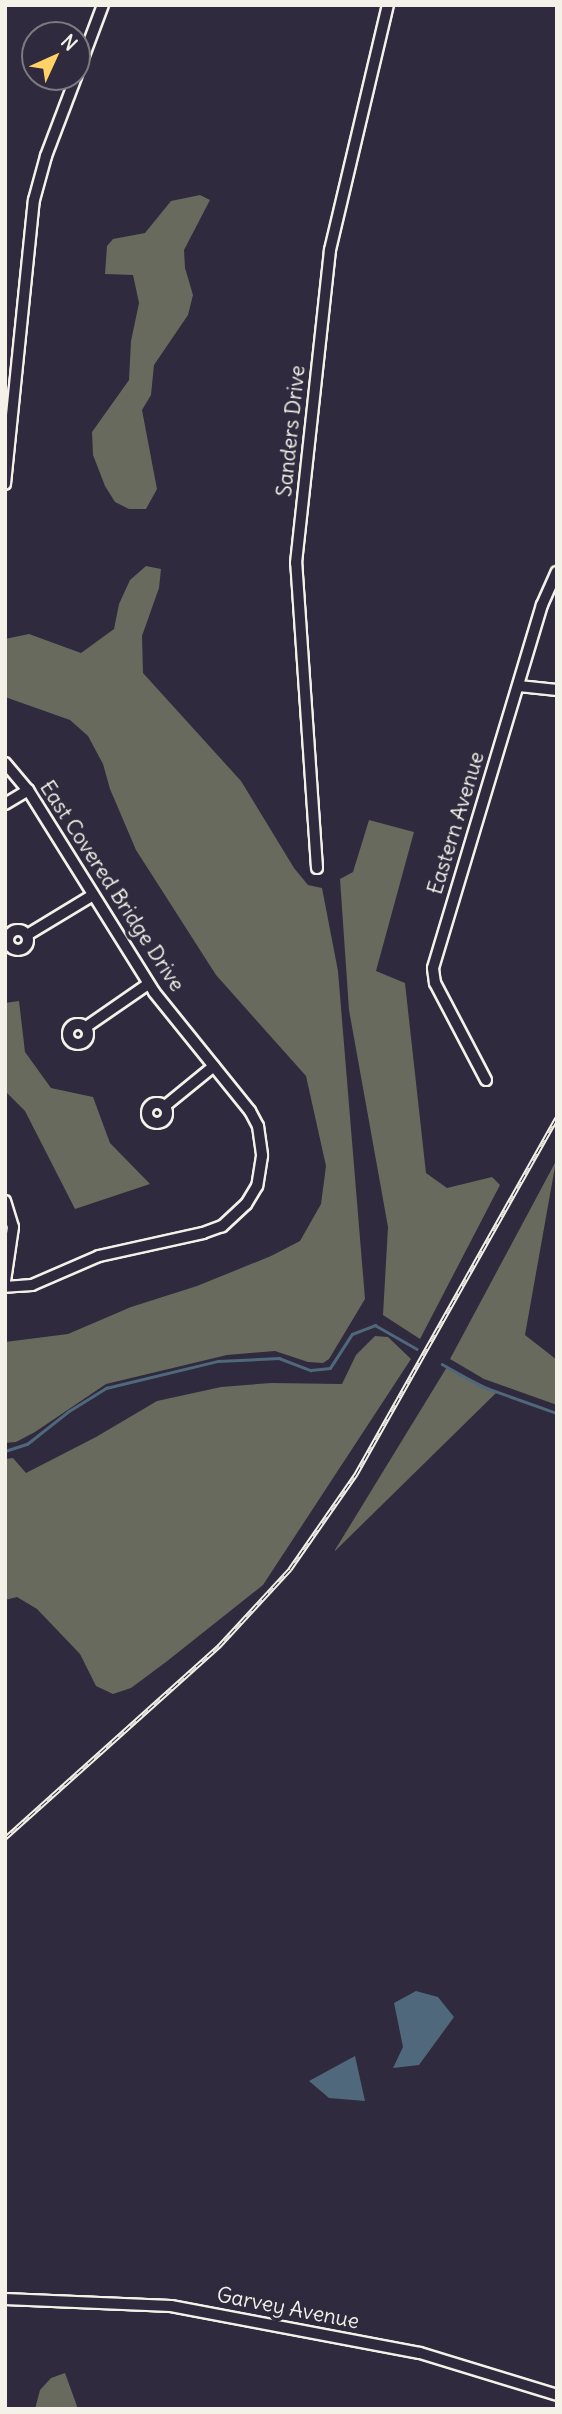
<!DOCTYPE html>
<style>
body{margin:0}
#map{position:relative;width:562px;height:2414px;overflow:hidden;background:#2f2a3d;font-family:Delius,sans-serif}
div>[style]{position:absolute}
[style*='--x']{left:calc(var(--x)*1px);top:calc(var(--y)*1px);width:calc(var(--w)*1px);rotate:calc(var(--a)*1deg)}
.green>*{inset:0;background:#676a5c}
.water>*{inset:0;background:#50687b}
.stream>*{height:2.5px;margin:-1.25px;padding:0 1.25px;transform-origin:1.25px;border-radius:1.25px;background:#50687b}
.roads{filter:drop-shadow(2px 0 #f4f1e8) drop-shadow(-2px 0 #f4f1e8) drop-shadow(0 2px #f4f1e8) drop-shadow(0 -2px #f4f1e8)}
.street>*{height:10px;margin:-5px;padding:0 5px;transform-origin:5px;border-radius:5px;background:#2f2a3d}
.street>.ring{margin:-5px;padding:0;box-sizing:content-box;background:none;border:10px solid #2f2a3d;border-radius:50%}
.rail>*{height:5px;margin-top:-2.5px;transform-origin:0;background:repeating-linear-gradient(90deg,#2f2a3d 0 8px,#f4f1e8 0 16px);box-sizing:border-box;border-block:2px solid #f4f1e8}
span{translate:-50% -50%;white-space:nowrap;text-align:center;line-height:1.15;-webkit-text-stroke:7px #2f2a3d;paint-order:stroke}
.street-label{font-size:21px;color:#f4f1e8}
.frame{position:absolute;inset:0;border:7px solid #f4f1e8;pointer-events:none}
.north{position:absolute;left:21px;top:21px;width:70px;height:70px;box-sizing:border-box;background:#2f2a3d;border:2px solid #7e7a81;border-radius:50%;rotate:45deg;font-size:19px;font-weight:700;line-height:28px;text-align:center;color:#f4f1e8}
.north::after{content:'';display:block;margin:auto;width:24px;height:32px;background:#ffd166;clip-path:polygon(50% 0,100% 100%,50% 72%,0 100%)}
</style>
<div id="map">
<div class="green">
<div style="clip-path:polygon(200px 195px,210px 200px,184px 250px,185px 268px,193px 295px,188px 315px,154px 365px,151px 395px,142px 410px,157px 489px,146px 509px,129px 509px,115px 502px,105px 486px,93px 455px,92px 432px,129px 380px,131px 341px,139px 303px,133px 275px,105px 274px,107px 246px,113px 239px,145px 233px,171px 201px)"></div>
<div style="clip-path:polygon(146px 566px,161px 569px,159px 588px,142px 636px,143px 673px,241px 781px,294px 868px,308px 885px,322px 888px,338px 971px,365px 1299px,329px 1359px,323px 1363px,308px 1362px,275px 1351px,227px 1355px,106px 1384px,35px 1432px,16px 1442px,5px 1443px,5px 1342px,68px 1334px,131px 1307px,197px 1286px,271px 1256px,300px 1241px,321px 1204px,326px 1166px,306px 1076px,216px 975px,136px 850px,110px 789px,103px 764px,88px 736px,70px 720px,5px 697px,5px 639px,29px 634px,81px 653px,114px 629px,119px 604px,130px 580px)"></div>
<div style="clip-path:polygon(369px 820px,414px 832px,376px 971px,405px 983px,426px 1173px,447px 1188px,492px 1177px,500px 1185px,420px 1339px,383px 1315px,388px 1227px,349px 1010px,340px 879px,353px 872px)"></div>
<div style="clip-path:polygon(19px 1001px,25px 1052px,51px 1088px,93px 1097px,110px 1143px,150px 1184px,75px 1209px,25px 1111px,5px 1091px,5px 1003px)"></div>
<div style="clip-path:polygon(556px 1161px,525px 1335px,557px 1360px,557px 1405px,484px 1379px,450px 1359px)"></div>
<div style="clip-path:polygon(375px 1336px,388px 1337px,411px 1359px,263px 1585px,166px 1662px,131px 1688px,113px 1694px,96px 1686px,80px 1654px,37px 1609px,17px 1597px,5px 1600px,5px 1459px,13px 1458px,26px 1473px,96px 1437px,157px 1401px,221px 1387px,271px 1383px,342px 1384px,356px 1355px)"></div>
<div style="clip-path:polygon(447px 1367px,497px 1392px,335px 1551px,335px 1550px)"></div>
<div style="clip-path:polygon(65px 2373px,78px 2409px,35px 2409px,40px 2390px,51px 2378px)"></div>
</div>
<div class="water">
<div style="clip-path:polygon(416px 1991px,438px 1997px,454px 2017px,419px 2065px,393px 2068px,403px 2047px,394px 2003px)"></div>
<div style="clip-path:polygon(355px 2056px,365px 2101px,329px 2098px,309px 2081px)"></div>
</div>
<div class="stream">
<div style="--x:442;--y:1364;--w:45;--a:29.4"></div>
<div style="--x:481;--y:1386;--w:81;--a:19.6"></div>
<div style="--x:5;--y:1451;--w:23;--a:-18"></div>
<div style="--x:27;--y:1444;--w:53;--a:-38.2"></div>
<div style="--x:69;--y:1411;--w:44;--a:-31.9"></div>
<div style="--x:106;--y:1388;--w:115;--a:-13.6"></div>
<div style="--x:218;--y:1361;--w:61;--a:-2.8"></div>
<div style="--x:279;--y:1358;--w:34;--a:21"></div>
<div style="--x:311;--y:1370;--w:19;--a:-6"></div>
<div style="--x:330;--y:1368;--w:40;--a:-57.1"></div>
<div style="--x:352;--y:1334;--w:25;--a:-21"></div>
<div style="--x:375;--y:1325;--w:48;--a:29.7"></div>
</div>
<div class="roads">
<div class="street">
<div style="--x:77;--y:74;--w:74;--a:-69.4"></div>
<div style="--x:5;--y:484;--w:285;--a:-84.2"></div>
<div style="--x:34;--y:200;--w:46;--a:-74.7"></div>
<div style="--x:46;--y:156;--w:85;--a:-69.2"></div>
<div style="--x:519;--y:686;--w:38;--a:6"></div>
<div style="--x:5;--y:763;--w:35;--a:50"></div>
<div style="--x:28;--y:790;--w:238;--a:58"></div>
<div style="--x:154;--y:992;--w:153;--a:51.1"></div>
<div style="--x:250;--y:1111;--w:17;--a:62"></div>
<div style="--x:258;--y:1126;--w:30;--a:82"></div>
<div style="--x:262;--y:1156;--w:30;--a:99"></div>
<div style="--x:257;--y:1186;--w:21;--a:121"></div>
<div style="--x:246;--y:1204;--w:33;--a:137"></div>
<div style="--x:222;--y:1226;--w:20;--a:160"></div>
<div style="--x:203;--y:1233;--w:107;--a:167.5"></div>
<div style="--x:99;--y:1256;--w:73;--a:156.6"></div>
<div style="--x:32;--y:1285;--w:27;--a:176"></div>
<div style="--x:5;--y:804;--w:27;--a:-31"></div>
<div style="--x:317;--y:868;--w:306;--a:-93.9"></div>
<div style="--x:296;--y:563;--w:315;--a:-83.8"></div>
<div style="--x:330;--y:250;--w:252;--a:-76.7"></div>
<div class="ring" style="left:8px;top:930px;width:10px;height:10px"></div>
<div style="--x:27;--y:935;--w:77;--a:-31.2"></div>
<div class="ring" style="left:68px;top:1024px;width:10px;height:10px"></div>
<div style="--x:86;--y:1027;--w:75;--a:-34.7"></div>
<div style="--x:486;--y:1080;--w:110;--a:-117.7"></div>
<div style="--x:435;--y:983;--w:15;--a:-98"></div>
<div style="--x:433;--y:968;--w:379;--a:-73.3"></div>
<div style="--x:542;--y:605;--w:36;--a:-66"></div>
<div class="ring" style="left:147px;top:1103px;width:10px;height:10px"></div>
<div style="--x:165;--y:1106;--w:63;--a:-39.2"></div>
<div style="--x:5;--y:1201;--w:27;--a:73"></div>
<div style="--x:13;--y:1227;--w:55;--a:98.4"></div>
<div style="--x:5;--y:2299;--w:166;--a:2.4"></div>
<div style="--x:171;--y:2306;--w:253;--a:10.7"></div>
<div style="--x:420;--y:2353;--w:143;--a:17"></div>
</div>
</div>
<div class="rail">
<div style="--x:5;--y:1838;--w:288;--a:-41.9"></div>
<div style="--x:219;--y:1646;--w:105;--a:-47.3"></div>
<div style="--x:290;--y:1569;--w:116;--a:-55.2"></div>
<div style="--x:356;--y:1474;--w:409;--a:-60.6"></div>
</div>
<div class="street-label">
<span style="left:291px;top:431px;rotate:-84deg">Sanders Drive</span>
<span style="left:456px;top:823px;rotate:-73deg">Eastern Avenue</span>
<span style="left:112px;top:886px;rotate:57deg">East Covered Bridge Drive</span>
<span style="left:288px;top:2308px;rotate:11deg">Garvey Avenue</span>
</div>
<div class="frame"></div>
<div class="north">N</div>
</div>
